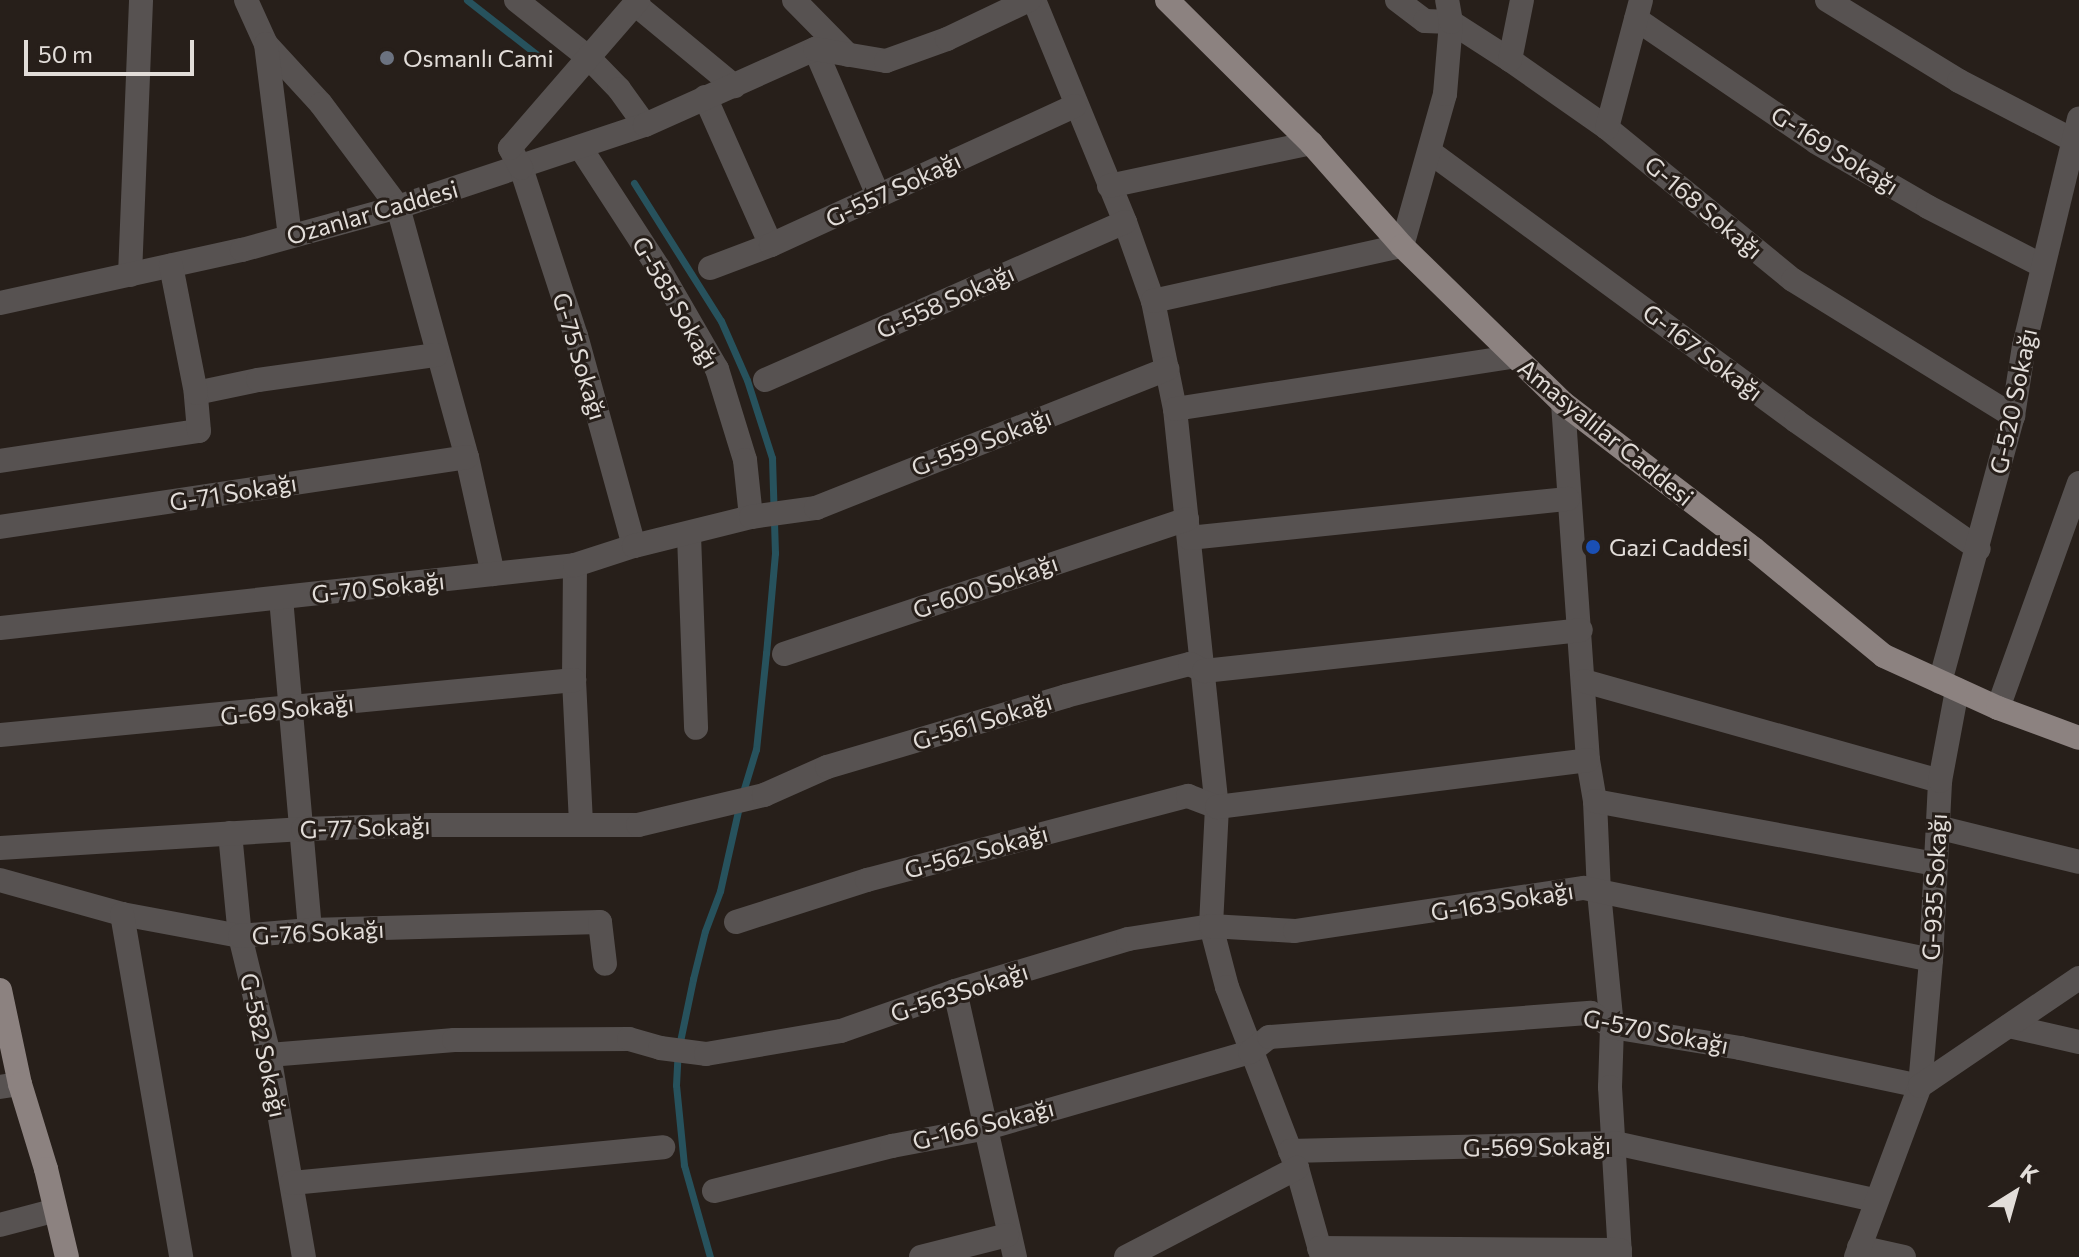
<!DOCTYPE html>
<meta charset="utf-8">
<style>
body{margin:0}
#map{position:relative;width:2079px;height:1257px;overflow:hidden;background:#271f1a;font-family:Commissioner,sans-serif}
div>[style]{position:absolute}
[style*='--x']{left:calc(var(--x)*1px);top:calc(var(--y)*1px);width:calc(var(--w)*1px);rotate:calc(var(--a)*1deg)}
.stream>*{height:7px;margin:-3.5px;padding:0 3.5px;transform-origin:3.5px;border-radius:3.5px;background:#27525d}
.minor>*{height:24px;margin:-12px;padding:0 12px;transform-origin:12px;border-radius:12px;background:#575251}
.major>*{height:24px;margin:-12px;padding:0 12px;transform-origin:12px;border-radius:12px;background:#8c8280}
.dots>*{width:22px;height:22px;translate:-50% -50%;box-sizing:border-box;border:4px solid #271f1a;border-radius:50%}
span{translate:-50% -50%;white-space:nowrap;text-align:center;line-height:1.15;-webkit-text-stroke:6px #271f1a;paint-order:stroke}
.poi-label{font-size:24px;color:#e2ddd9}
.left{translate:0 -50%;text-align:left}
.street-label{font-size:24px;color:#e2ddd9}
.north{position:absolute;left:1975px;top:1153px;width:80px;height:80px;-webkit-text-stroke:6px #271f1a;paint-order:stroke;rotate:37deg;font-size:22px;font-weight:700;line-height:32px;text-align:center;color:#e2ddd9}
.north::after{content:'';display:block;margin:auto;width:28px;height:36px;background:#e2ddd9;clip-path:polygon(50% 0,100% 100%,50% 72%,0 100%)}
.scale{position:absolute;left:24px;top:40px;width:170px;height:36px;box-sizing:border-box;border:4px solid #e2ddd9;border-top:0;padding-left:10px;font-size:24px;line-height:28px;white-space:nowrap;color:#e2ddd9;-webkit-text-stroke:6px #271f1a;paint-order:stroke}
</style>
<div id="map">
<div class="stream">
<div style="--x:467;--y:0;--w:93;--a:38"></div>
<div style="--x:634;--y:183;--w:163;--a:57.8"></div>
<div style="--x:721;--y:321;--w:64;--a:66.2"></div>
<div style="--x:747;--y:380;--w:82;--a:72.2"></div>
<div style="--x:772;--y:458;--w:95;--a:88.2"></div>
<div style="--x:775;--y:553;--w:100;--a:95.1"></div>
<div style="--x:766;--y:653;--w:97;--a:95.9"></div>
<div style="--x:756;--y:749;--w:48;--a:106.9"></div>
<div style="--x:710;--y:1257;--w:96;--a:-105.8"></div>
<div style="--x:684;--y:1165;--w:80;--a:-95.7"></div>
<div style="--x:676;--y:1085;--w:34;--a:-87"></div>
<div style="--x:678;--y:1051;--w:74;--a:-78.2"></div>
<div style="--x:693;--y:979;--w:49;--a:-76"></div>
<div style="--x:705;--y:931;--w:43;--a:-69.4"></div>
<div style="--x:720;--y:891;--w:86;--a:-77.3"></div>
</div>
<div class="minor">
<div style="--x:246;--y:0;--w:48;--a:65.6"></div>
<div style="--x:266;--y:44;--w:81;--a:47.5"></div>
<div style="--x:321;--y:104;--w:129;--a:53.2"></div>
<div style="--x:398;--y:207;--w:259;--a:74.6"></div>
<div style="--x:467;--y:457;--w:120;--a:77.5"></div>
<div style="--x:516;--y:0;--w:93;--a:38.5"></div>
<div style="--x:589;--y:58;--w:43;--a:45.9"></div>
<div style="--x:619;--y:89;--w:44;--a:54.2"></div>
<div style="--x:794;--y:0;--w:77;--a:45.5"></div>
<div style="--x:1034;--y:0;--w:240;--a:67.7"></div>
<div style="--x:1125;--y:222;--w:84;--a:70.5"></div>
<div style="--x:1153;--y:301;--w:110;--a:78.5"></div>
<div style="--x:1175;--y:409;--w:400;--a:84"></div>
<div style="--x:1217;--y:807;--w:119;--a:92.9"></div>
<div style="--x:1211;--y:926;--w:63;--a:75.3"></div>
<div style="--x:1227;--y:987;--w:194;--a:68.9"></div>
<div style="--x:1297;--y:1168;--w:92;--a:74.3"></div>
<div style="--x:1397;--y:0;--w:35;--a:37"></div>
<div style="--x:1425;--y:21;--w:26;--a:2"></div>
<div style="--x:1451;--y:22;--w:70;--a:32.8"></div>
<div style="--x:1510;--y:60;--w:118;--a:35"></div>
<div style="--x:1607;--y:128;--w:240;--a:39.3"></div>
<div style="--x:1793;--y:280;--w:259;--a:31.7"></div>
<div style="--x:1827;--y:0;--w:155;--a:31.5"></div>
<div style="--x:1959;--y:81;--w:128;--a:27.4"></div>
<div style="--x:635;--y:4;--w:129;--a:39.6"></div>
<div style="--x:1636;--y:19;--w:218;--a:34.3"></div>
<div style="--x:1816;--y:142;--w:129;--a:30.1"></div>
<div style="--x:1928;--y:207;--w:129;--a:27.2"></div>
<div style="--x:266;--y:44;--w:193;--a:82.9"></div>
<div style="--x:815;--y:49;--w:159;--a:66.7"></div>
<div style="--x:1510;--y:60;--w:61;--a:-78.7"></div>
<div style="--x:705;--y:97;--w:162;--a:66"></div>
<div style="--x:1607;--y:128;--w:132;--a:-75.1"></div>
<div style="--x:580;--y:147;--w:143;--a:57"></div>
<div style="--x:658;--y:267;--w:118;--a:60"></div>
<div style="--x:717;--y:369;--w:95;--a:72.9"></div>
<div style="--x:745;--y:460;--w:57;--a:84"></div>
<div style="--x:1430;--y:152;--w:454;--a:36.3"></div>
<div style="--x:1796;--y:421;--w:223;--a:35"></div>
<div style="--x:1109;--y:186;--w:207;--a:-12"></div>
<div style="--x:710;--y:268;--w:65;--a:-20.7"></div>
<div style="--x:771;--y:245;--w:334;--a:-24.6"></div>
<div style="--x:130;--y:275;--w:275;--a:-87.7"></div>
<div style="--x:1153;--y:301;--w:255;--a:-12.5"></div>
<div style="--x:1402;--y:246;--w:158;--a:-74.2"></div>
<div style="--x:1445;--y:94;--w:72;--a:-85.2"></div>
<div style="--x:1451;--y:22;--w:22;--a:-100"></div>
<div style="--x:0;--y:303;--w:248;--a:-12.4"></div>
<div style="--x:242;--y:250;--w:162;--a:-15.4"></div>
<div style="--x:398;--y:207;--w:260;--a:-18.4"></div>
<div style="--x:645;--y:125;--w:186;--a:-24.1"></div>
<div style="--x:815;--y:49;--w:72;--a:9.6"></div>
<div style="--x:886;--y:61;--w:65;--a:-19.8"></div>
<div style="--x:947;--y:39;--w:91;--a:-25.4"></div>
<div style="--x:765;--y:380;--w:393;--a:-23.7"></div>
<div style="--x:196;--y:393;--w:63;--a:-11.8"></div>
<div style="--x:258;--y:380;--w:180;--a:-8"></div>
<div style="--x:1563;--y:403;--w:358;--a:86"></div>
<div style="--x:1588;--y:760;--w:42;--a:80.3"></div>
<div style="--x:1595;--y:801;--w:91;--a:87.5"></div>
<div style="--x:1599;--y:892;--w:136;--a:84.5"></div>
<div style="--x:1612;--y:1027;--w:60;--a:91.9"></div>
<div style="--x:1610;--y:1087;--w:170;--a:86.6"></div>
<div style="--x:1175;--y:409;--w:340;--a:-8.8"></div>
<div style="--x:0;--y:461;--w:201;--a:-8.6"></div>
<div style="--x:199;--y:431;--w:38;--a:-95"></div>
<div style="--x:196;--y:393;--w:130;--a:-101.1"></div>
<div style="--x:0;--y:527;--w:472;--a:-8.5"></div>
<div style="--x:689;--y:535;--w:193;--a:87.9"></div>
<div style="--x:1189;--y:538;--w:381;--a:-5.9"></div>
<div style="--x:634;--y:546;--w:218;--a:-105.4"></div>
<div style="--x:576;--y:336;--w:177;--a:-108.1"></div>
<div style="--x:521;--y:168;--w:23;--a:-119"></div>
<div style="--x:510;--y:148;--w:196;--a:-49.1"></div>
<div style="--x:575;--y:565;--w:115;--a:90.5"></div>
<div style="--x:574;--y:680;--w:145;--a:87.2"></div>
<div style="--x:281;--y:598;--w:333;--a:85"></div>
<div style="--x:0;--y:628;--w:578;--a:-6.25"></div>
<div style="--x:575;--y:565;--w:62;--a:-17.9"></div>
<div style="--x:634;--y:546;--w:121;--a:-13.9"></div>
<div style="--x:751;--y:517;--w:66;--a:-7.9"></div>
<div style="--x:816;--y:508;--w:378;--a:-21.6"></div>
<div style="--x:784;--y:654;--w:425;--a:-18.5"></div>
<div style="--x:1584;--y:681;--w:370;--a:15.7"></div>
<div style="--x:1940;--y:682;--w:276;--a:-74.7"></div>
<div style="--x:2013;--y:416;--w:71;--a:-81.1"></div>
<div style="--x:2024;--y:346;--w:234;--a:-76.4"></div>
<div style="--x:1998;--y:708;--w:239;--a:-70.2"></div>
<div style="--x:0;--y:735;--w:577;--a:-5.47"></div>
<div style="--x:1595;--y:801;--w:346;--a:10.5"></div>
<div style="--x:1937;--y:827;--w:146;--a:13.8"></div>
<div style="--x:230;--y:833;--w:103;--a:84.5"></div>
<div style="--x:240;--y:936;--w:122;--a:76.3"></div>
<div style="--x:269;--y:1055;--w:205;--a:80.2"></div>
<div style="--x:0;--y:848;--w:304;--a:-3.6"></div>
<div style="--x:303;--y:829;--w:127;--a:-1.8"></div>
<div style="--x:430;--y:825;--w:208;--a:0"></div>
<div style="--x:638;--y:825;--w:130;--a:-13.4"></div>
<div style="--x:764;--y:795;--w:69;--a:-24"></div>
<div style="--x:827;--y:767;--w:249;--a:-16.5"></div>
<div style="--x:1066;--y:696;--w:128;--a:-14.5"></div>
<div style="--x:1190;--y:664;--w:16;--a:27"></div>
<div style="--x:1204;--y:671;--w:379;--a:-6.2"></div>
<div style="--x:0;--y:880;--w:127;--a:15.6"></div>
<div style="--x:122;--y:914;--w:120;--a:10.6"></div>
<div style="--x:240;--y:936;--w:70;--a:-4.9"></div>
<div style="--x:310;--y:930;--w:290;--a:-1.6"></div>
<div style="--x:600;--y:922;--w:42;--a:83.2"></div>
<div style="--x:122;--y:914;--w:348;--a:80.2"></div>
<div style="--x:736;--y:922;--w:138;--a:-17.8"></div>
<div style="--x:867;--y:880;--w:332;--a:-14.7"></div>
<div style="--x:1188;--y:796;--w:31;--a:21"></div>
<div style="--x:1217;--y:807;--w:374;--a:-7.2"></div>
<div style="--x:955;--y:991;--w:273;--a:77.3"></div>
<div style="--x:2009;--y:1026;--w:72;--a:12.9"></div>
<div style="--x:269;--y:1055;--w:186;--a:-4.6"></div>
<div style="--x:454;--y:1040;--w:175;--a:-0.3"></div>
<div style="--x:629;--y:1039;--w:32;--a:16"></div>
<div style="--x:660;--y:1048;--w:46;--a:7.4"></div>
<div style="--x:706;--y:1054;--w:137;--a:-9.7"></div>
<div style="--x:841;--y:1031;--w:121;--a:-19.3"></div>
<div style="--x:955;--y:991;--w:181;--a:-16.7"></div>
<div style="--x:1128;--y:939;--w:84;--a:-8.9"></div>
<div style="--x:1211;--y:926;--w:84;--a:3.4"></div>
<div style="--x:1295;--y:931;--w:292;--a:-8.5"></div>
<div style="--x:1584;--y:888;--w:354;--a:11.7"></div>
<div style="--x:0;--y:1087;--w:20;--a:-9"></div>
<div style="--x:1290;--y:1151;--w:325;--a:-1.4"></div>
<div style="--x:1615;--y:1143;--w:266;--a:12.4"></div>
<div style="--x:292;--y:1183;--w:373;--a:-5.5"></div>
<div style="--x:714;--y:1191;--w:184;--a:-14.2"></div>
<div style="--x:892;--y:1146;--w:97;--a:-10.7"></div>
<div style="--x:987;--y:1128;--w:274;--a:-16.1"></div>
<div style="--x:1250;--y:1052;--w:24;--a:-38"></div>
<div style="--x:1269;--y:1037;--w:323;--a:-4.3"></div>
<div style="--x:1591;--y:1013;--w:25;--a:34"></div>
<div style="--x:1612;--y:1027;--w:130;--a:9.3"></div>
<div style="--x:1740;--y:1048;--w:184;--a:11.9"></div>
<div style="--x:1920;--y:1086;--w:126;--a:-85"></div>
<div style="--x:1931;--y:960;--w:179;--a:-87.1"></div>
<div style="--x:1940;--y:781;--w:93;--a:-79.4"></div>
<div style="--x:0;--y:1225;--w:55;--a:-14.8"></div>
<div style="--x:1859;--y:1247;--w:46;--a:12.5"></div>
<div style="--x:1319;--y:1248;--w:301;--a:0.4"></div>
<div style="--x:921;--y:1257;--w:89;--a:-14.3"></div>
<div style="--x:1126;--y:1257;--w:193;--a:-27.5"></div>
<div style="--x:1856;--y:1257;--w:183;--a:-69.5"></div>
<div style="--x:1920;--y:1086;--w:192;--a:-34.2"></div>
</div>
<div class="major">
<div style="--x:1167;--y:0;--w:203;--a:44.8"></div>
<div style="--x:1311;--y:143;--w:137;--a:48.5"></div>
<div style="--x:1402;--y:246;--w:225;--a:44.3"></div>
<div style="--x:1563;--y:403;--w:240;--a:37.4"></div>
<div style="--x:1754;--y:549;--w:168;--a:39.5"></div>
<div style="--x:1884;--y:656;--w:125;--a:24.5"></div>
<div style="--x:1998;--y:708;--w:86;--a:20.3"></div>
<div style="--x:0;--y:990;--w:96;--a:78"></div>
<div style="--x:20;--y:1084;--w:89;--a:73"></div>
<div style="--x:46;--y:1169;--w:90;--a:76.6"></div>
</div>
<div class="dots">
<div style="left:387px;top:58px;background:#6b7280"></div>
<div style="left:1593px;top:547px;background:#1a4fb4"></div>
</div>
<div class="poi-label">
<span class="left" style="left:403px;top:58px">Osmanlı Cami</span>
<span class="left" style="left:1609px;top:547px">Gazi Caddesi</span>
</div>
<div class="street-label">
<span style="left:1835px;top:150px;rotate:32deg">G-169 Sokağı</span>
<span style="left:893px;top:189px;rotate:-25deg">G-557 Sokağı</span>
<span style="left:1704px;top:207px;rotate:40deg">G-168 Sokağı</span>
<span style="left:372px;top:212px;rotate:-16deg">Ozanlar Caddesi</span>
<span style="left:945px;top:301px;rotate:-24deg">G-558 Sokağı</span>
<span style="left:676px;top:302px;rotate:60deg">G-585 Sokağı</span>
<span style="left:1703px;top:352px;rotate:37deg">G-167 Sokağı</span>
<span style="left:580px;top:356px;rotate:73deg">G-75 Sokağı</span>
<span style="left:2013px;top:401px;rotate:-78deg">G-520 Sokağı</span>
<span style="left:1606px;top:432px;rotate:39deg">Amasyalılar Caddesi</span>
<span style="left:981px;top:442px;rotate:-21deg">G-559 Sokağı</span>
<span style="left:233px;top:492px;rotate:-9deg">G-71 Sokağı</span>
<span style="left:985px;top:586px;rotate:-19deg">G-600 Sokağı</span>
<span style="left:378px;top:587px;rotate:-6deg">G-70 Sokağı</span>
<span style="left:287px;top:709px;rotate:-6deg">G-69 Sokağı</span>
<span style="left:982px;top:721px;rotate:-17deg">G-561 Sokağı</span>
<span style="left:365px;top:827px;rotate:-2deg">G-77 Sokağı</span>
<span style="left:976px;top:851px;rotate:-15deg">G-562 Sokağı</span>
<span style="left:1934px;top:887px;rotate:-87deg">G-935 Sokağı</span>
<span style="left:1502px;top:901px;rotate:-9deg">G-163 Sokağı</span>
<span style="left:318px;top:932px;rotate:-3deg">G-76 Sokağı</span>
<span style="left:959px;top:992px;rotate:-18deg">G-563Sokağı</span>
<span style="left:1656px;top:1031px;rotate:11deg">G-570 Sokağı</span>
<span style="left:264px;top:1045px;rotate:78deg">G-582 Sokağı</span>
<span style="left:983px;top:1124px;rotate:-14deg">G-166 Sokağı</span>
<span style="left:1537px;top:1146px;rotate:-1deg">G-569 Sokağı</span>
</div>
<div class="north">K</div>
<div class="scale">50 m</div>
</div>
